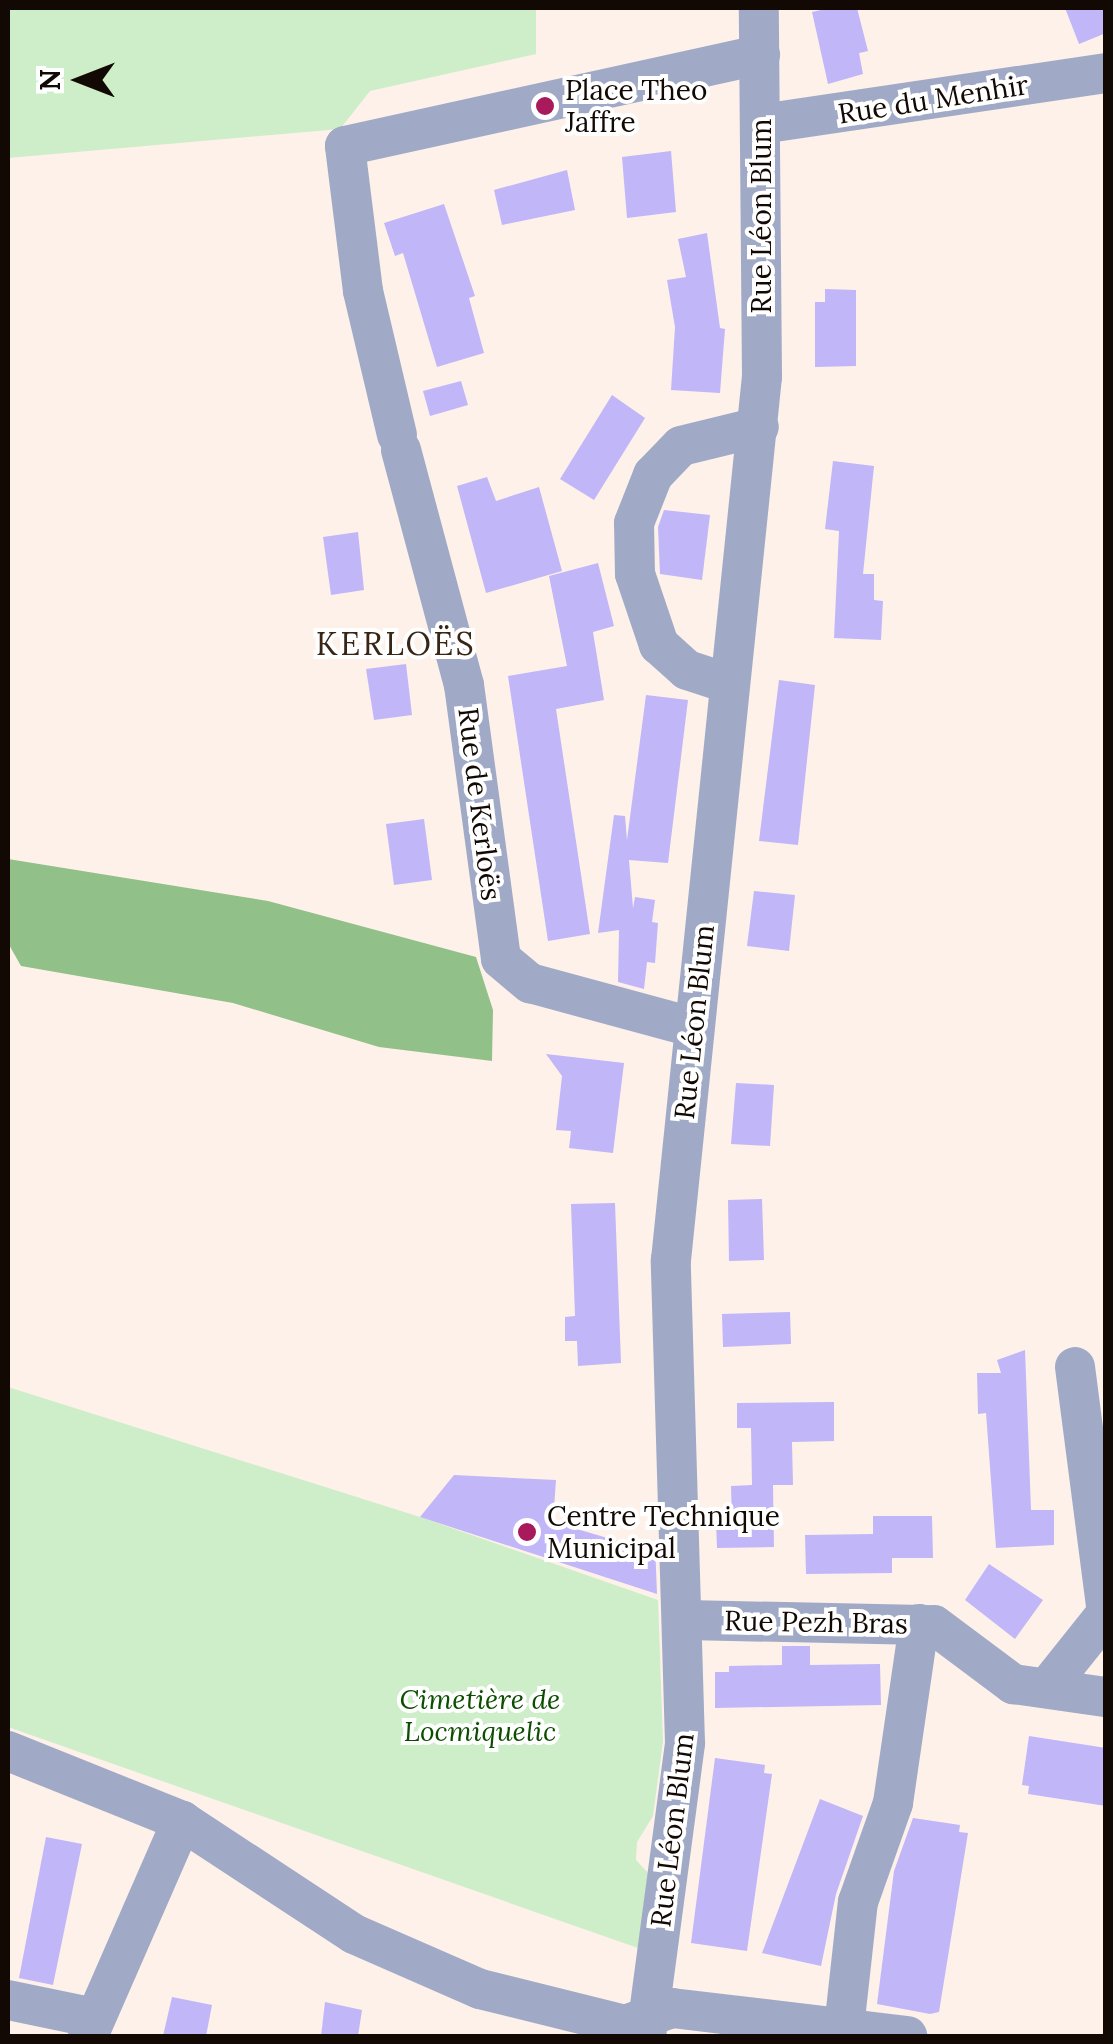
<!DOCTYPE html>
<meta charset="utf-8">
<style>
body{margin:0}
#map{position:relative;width:1113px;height:2044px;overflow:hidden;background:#fdf1ea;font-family:Lora,serif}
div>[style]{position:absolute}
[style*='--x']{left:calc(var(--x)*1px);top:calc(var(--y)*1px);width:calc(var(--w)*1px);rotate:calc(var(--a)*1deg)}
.green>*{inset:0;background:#cdeec8}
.forest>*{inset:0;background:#91c089}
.building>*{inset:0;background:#c1b6f7}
.minor>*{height:40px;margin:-20px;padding:0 20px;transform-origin:20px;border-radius:20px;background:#a0aac6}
.dots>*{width:28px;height:28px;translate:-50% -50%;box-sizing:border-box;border:5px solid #fff;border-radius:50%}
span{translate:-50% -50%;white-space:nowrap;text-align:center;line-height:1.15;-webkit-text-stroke:8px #fff;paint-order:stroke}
.poi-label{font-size:28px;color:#120904}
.left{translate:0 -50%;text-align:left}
.street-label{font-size:28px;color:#120904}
.park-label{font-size:28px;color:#0c4e00;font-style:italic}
.quarter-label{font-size:32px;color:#392516;letter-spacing:2.5px}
.frame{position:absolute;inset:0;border:10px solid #120904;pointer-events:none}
.north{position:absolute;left:30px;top:30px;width:100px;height:100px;-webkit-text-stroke:8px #fff;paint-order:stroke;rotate:270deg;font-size:28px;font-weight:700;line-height:40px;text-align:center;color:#120904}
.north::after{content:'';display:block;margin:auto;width:35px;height:45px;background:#120904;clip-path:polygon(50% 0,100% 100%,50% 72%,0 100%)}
</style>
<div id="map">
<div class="green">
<div style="clip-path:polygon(8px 8px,536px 8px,536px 54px,370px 91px,340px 129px,8px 158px)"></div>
<div style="clip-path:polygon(8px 1387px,420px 1517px,658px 1600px,663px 1741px,653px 1816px,637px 1842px,636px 1860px,648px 1873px,638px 1948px,8px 1727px)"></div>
</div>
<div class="forest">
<div style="clip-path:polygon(8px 859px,268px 901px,476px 957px,493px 1010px,492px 1061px,379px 1047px,233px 1003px,21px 966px,8px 943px)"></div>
</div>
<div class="building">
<div style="clip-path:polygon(830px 8px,857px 8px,868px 51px,859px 53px,863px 74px,828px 84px,812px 12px)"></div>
<div style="clip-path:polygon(1065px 8px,1106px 8px,1106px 33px,1079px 44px)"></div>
<div style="clip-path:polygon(671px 151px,676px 212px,627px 218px,622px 157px)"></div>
<div style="clip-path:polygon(567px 170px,575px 210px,502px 225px,494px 190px)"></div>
<div style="clip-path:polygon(444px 204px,475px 296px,469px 298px,484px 353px,437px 367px,403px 253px,395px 256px,384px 223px)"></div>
<div style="clip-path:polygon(707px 233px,720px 328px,725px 329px,720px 393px,671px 390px,675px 327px,667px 280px,686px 277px,678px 239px)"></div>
<div style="clip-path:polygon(825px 289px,856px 290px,856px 366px,815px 367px,815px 302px,825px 302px)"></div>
<div style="clip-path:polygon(461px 381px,468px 405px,430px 416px,423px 391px)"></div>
<div style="clip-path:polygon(612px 395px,645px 418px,594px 500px,560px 479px)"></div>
<div style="clip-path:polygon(833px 461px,874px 466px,863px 574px,874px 574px,874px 600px,883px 601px,881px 640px,834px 638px,839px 531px,825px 529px)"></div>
<div style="clip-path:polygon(487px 477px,496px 501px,539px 487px,562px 571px,486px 593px,457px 486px)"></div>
<div style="clip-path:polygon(664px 510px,710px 515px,702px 580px,660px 574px,658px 527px)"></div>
<div style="clip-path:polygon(358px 532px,364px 590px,331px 595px,323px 537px)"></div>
<div style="clip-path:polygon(598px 563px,614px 626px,593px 632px,604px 700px,556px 709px,590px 934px,548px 941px,508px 676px,567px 666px,549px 576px)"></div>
<div style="clip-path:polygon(406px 664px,412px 715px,374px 720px,366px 669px)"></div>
<div style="clip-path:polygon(779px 680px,815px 685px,798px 845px,759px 841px)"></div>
<div style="clip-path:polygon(646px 695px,688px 700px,668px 863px,629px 860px,633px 908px,635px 897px,655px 900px,652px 922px,658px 923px,655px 963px,647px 962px,644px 989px,618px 982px,619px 930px,598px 933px,614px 815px,625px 816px,627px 840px)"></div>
<div style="clip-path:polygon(424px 819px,432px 880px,394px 885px,386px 824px)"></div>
<div style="clip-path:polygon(754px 891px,795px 895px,789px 951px,747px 946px)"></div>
<div style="clip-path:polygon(546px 1054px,624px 1063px,613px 1153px,569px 1148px,571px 1131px,556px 1130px,562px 1076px)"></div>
<div style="clip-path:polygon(736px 1083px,774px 1085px,770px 1146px,731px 1144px)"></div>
<div style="clip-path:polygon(762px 1199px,764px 1260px,729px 1261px,728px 1200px)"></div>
<div style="clip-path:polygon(615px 1203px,621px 1363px,578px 1366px,577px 1341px,565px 1341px,565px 1317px,575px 1316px,571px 1204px)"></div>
<div style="clip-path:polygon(790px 1312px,791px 1344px,723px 1347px,722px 1314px)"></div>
<div style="clip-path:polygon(1025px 1350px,1031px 1510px,1054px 1510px,1054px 1545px,996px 1548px,986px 1413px,978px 1414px,977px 1373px,1001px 1373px,997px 1360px)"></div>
<div style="clip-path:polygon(834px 1402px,834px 1441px,792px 1442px,793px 1485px,763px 1485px,773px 1485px,774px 1547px,717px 1548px,716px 1523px,732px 1522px,731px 1486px,752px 1485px,751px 1428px,737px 1428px,737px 1403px)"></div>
<div style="clip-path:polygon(454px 1475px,556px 1480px,553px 1522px,621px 1542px,655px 1544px,657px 1594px,420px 1517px)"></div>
<div style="clip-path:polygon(873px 1516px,932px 1516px,933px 1558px,892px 1558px,892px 1573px,806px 1574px,805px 1535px,873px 1534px)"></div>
<div style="clip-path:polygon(989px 1564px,1043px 1600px,1015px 1639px,965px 1600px)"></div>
<div style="clip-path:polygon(782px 1646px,810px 1646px,810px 1665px,880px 1664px,881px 1705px,715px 1708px,715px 1672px,729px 1672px,729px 1666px,782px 1665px)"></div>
<div style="clip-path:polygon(1029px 1736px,1106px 1748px,1106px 1806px,1028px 1794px,1029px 1786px,1022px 1785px)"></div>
<div style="clip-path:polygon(715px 1758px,765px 1765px,764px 1773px,772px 1774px,747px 1951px,691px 1943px)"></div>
<div style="clip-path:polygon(820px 1799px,863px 1816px,836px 1894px,821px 1966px,762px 1953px)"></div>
<div style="clip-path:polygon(913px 1818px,960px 1825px,959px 1832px,968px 1833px,939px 2012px,930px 2014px,877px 2004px,894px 1871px)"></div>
<div style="clip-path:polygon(46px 1837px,82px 1844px,53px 1985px,19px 1978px)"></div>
<div style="clip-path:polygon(172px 1997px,212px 2005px,206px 2036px,163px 2036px)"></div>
<div style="clip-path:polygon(325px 2002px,362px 2010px,358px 2036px,321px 2036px)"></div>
</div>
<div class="minor">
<div style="--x:761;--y:124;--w:349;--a:-8.4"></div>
<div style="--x:397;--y:435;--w:148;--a:-103.3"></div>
<div style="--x:363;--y:291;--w:146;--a:-97.1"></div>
<div style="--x:345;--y:146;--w:425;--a:-12.4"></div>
<div style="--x:401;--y:450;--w:243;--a:75"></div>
<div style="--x:464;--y:685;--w:276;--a:82.3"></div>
<div style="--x:501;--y:959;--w:38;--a:40"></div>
<div style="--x:530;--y:983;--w:168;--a:15.2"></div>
<div style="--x:730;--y:684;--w:45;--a:-162"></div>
<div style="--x:687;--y:670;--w:38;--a:-138"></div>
<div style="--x:659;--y:645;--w:75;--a:-108.7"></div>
<div style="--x:635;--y:574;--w:51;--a:-91.1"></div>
<div style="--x:634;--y:523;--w:52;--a:-68.4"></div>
<div style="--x:653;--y:475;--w:40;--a:-46"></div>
<div style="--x:681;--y:446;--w:80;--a:-13.7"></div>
<div style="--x:1075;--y:1367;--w:242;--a:82.6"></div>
<div style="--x:686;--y:1620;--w:248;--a:1.2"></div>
<div style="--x:934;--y:1625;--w:99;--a:36.8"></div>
<div style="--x:1013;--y:1684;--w:94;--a:8"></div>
<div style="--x:1047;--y:1688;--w:95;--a:-51.4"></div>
<div style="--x:8;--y:1751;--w:188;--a:21.9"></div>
<div style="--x:182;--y:1821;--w:206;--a:33.3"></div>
<div style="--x:354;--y:1934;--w:137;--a:23.6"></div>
<div style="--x:480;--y:1989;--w:149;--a:13.9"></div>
<div style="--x:625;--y:2025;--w:50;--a:-19.9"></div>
<div style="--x:672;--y:2008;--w:237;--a:6.8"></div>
<div style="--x:8;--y:2000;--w:89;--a:11.7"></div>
<div style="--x:844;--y:2028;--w:127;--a:-83.7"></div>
<div style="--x:858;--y:1902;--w:105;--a:-70.5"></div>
<div style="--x:893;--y:1803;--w:181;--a:-81.7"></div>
<div style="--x:88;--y:2036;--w:235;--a:-66.4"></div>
<div style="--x:646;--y:2036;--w:296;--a:-82.4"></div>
<div style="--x:685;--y:1743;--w:483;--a:-91.7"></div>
<div style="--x:671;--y:1260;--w:888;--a:-84.12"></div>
<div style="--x:762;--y:377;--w:369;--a:-90.5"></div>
</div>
<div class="dots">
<div style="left:545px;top:106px;background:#a81a5b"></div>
<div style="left:527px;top:1532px;background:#a81a5b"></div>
</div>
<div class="poi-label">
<span class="left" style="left:565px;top:106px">Place Theo<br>Jaffre</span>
<span class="left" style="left:547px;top:1532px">Centre Technique<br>Municipal</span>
</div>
<div class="street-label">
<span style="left:933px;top:99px;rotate:-9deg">Rue du Menhir</span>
<span style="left:761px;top:216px;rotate:-90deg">Rue Léon Blum</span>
<span style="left:480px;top:804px;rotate:83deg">Rue de Kerloës</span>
<span style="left:694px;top:1022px;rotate:-84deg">Rue Léon Blum</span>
<span style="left:816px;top:1622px;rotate:1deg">Rue Pezh Bras</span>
<span style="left:672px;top:1830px;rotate:-83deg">Rue Léon Blum</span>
</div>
<div class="park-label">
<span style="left:480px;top:1715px">Cimetière de<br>Locmiquelic</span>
</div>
<div class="quarter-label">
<span style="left:396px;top:644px">KERLOËS</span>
</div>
<div class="frame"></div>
<div class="north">N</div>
</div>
